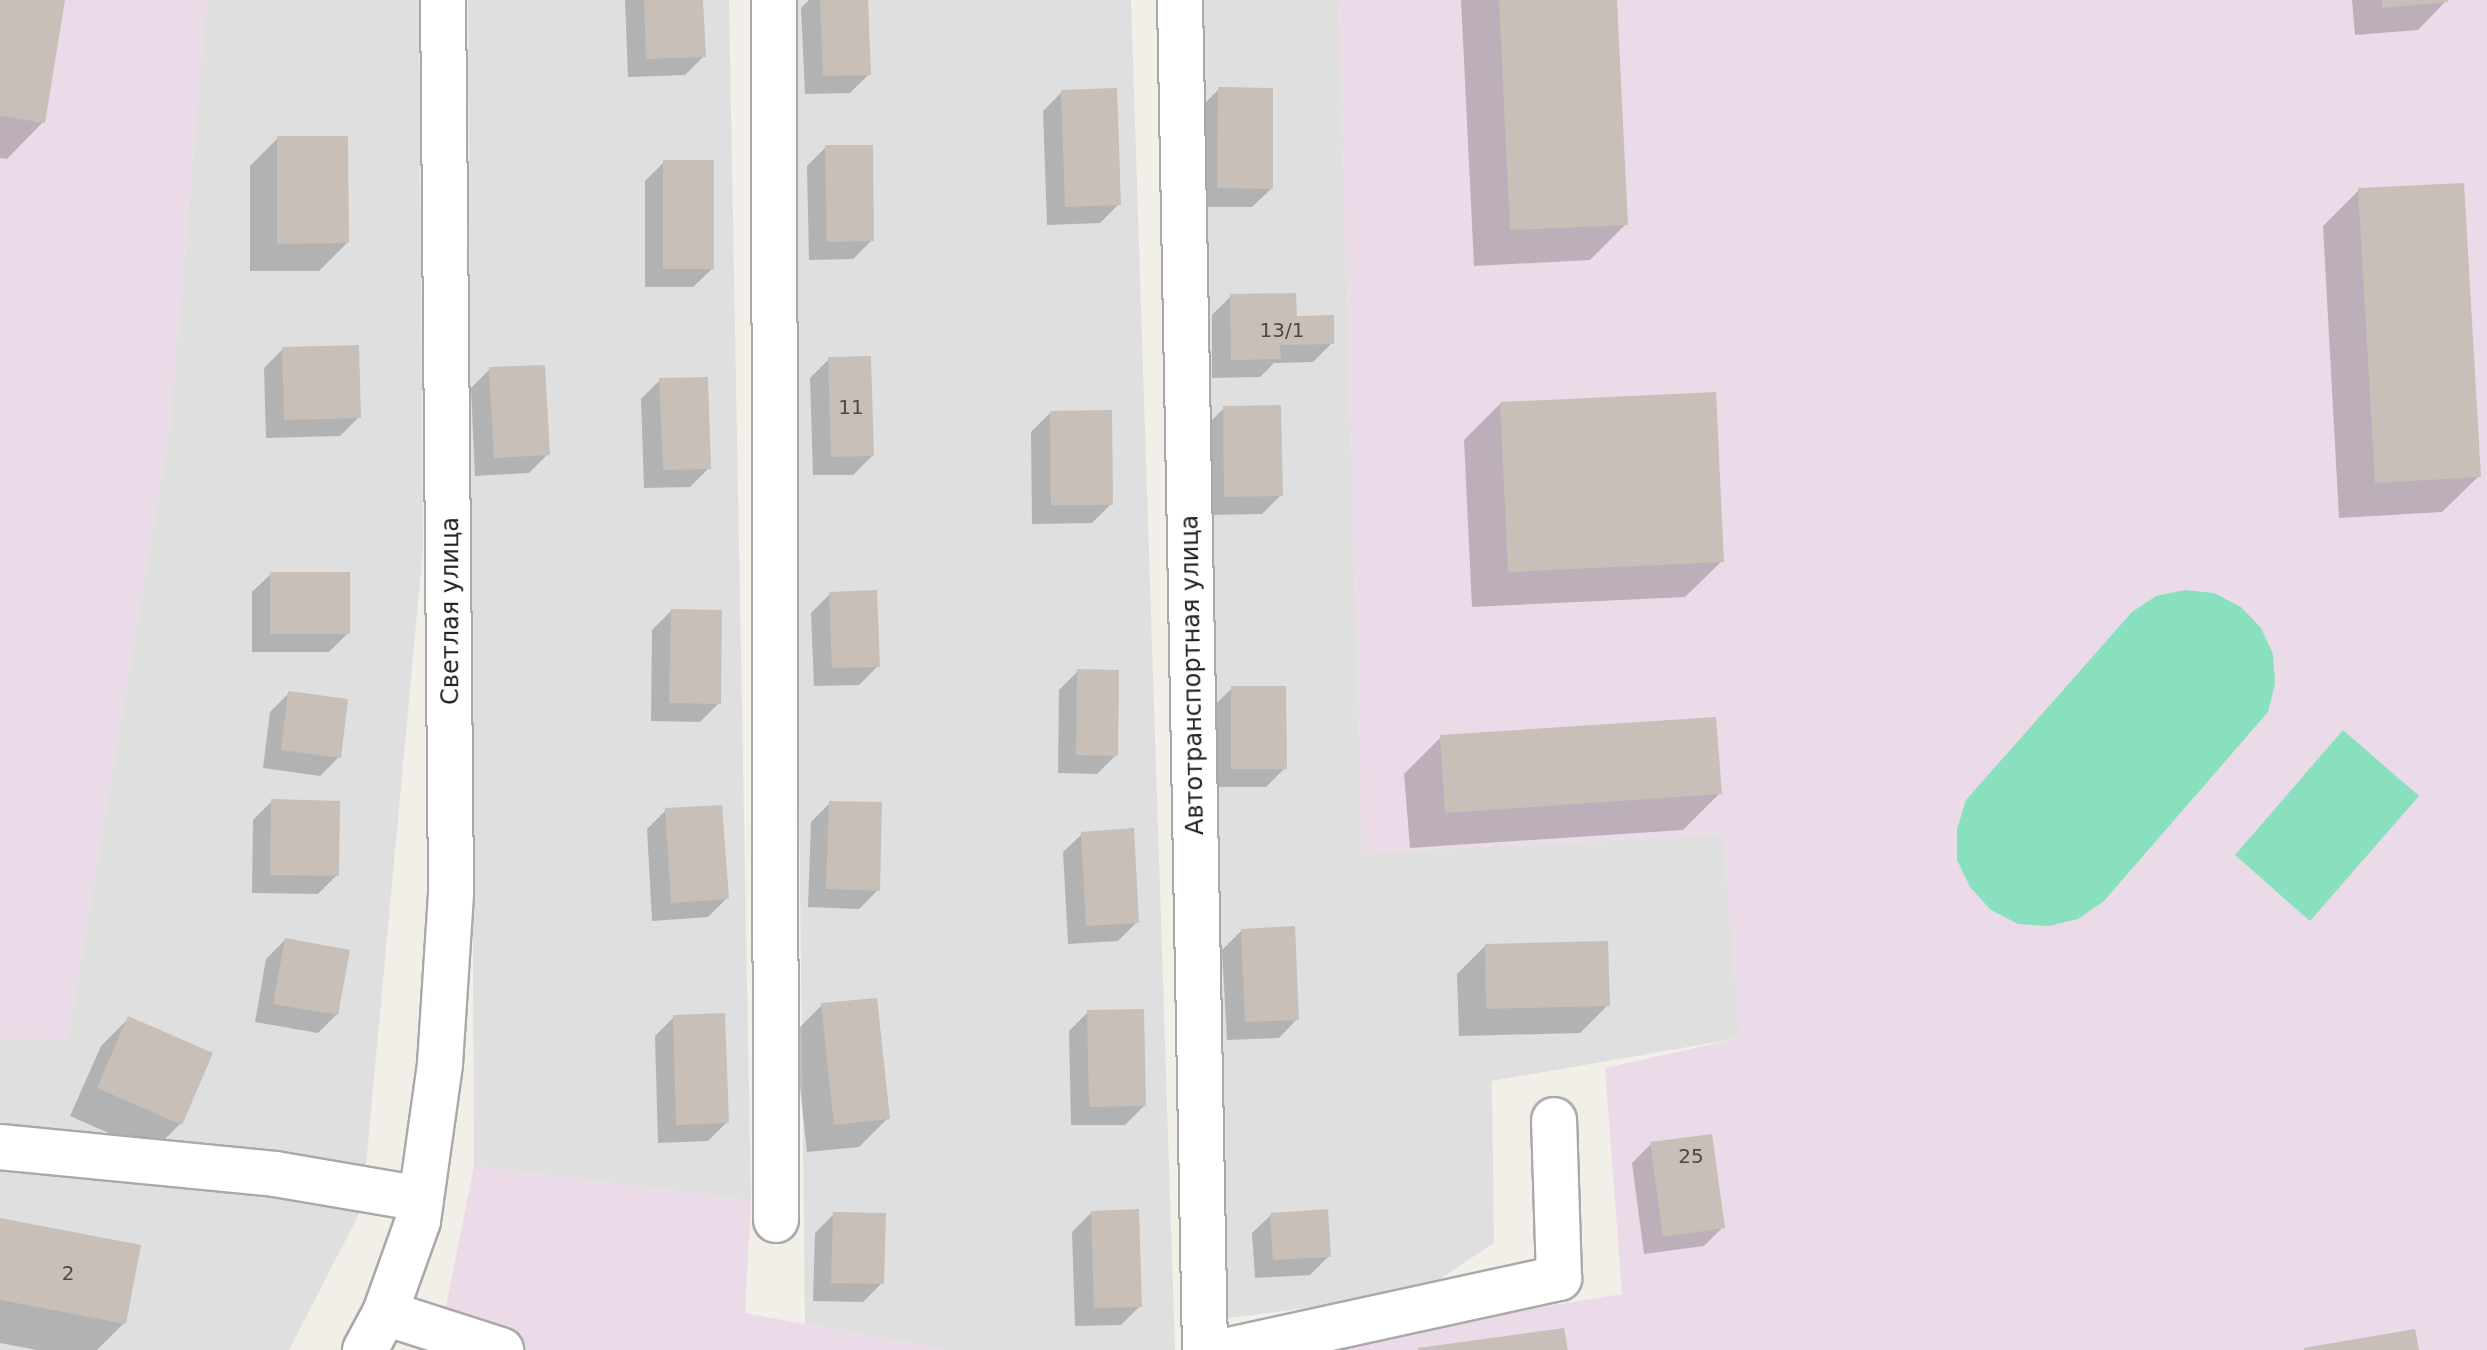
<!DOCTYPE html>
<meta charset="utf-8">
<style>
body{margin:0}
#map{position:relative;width:2487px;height:1350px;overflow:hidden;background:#f2efe9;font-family:"DejaVu Sans",sans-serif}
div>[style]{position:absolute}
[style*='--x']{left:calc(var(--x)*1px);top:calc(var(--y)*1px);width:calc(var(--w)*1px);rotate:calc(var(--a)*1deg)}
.residential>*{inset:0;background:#e0dfdf}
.industrial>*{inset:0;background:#ebdbe8}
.pitch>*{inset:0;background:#88e0be}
.shadow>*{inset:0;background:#0003}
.building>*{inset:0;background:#c7bfb8}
.roads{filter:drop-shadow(2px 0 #a9a9a9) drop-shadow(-2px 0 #a9a9a9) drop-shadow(0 2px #a9a9a9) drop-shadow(0 -2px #a9a9a9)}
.minor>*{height:44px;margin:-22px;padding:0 22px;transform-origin:22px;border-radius:22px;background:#fff}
span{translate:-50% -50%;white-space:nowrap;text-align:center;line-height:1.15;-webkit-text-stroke:6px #fff;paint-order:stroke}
.number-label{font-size:20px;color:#4b4948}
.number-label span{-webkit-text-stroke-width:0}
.street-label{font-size:24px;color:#222}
</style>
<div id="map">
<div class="residential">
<div style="clip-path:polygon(206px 0,419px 0,423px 549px,362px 1208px,289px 1350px,0 1350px,0 1037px,67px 1039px,170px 421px)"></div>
<div style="clip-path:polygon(468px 0,729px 0,751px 1201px,474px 1166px)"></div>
<div style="clip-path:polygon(790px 0,1131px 0,1175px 1350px,945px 1350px,805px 1324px)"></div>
<div style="clip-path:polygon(1189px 0,1339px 0,1363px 853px,1723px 834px,1740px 1038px,1492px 1081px,1494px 1243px,1419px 1293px,1222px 1319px)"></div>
</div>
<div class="industrial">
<div style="clip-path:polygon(0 0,206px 0,170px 421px,67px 1039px,0 1037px)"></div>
<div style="clip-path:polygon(1339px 0,2487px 0,2487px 1350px,1344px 1350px,1343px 1339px,1622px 1294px,1605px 1068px,1740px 1038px,1723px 834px,1363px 853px)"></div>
<div style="clip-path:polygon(474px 1166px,751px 1201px,745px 1313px,945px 1350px,437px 1350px)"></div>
</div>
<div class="pitch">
<div style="clip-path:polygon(2185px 590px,2214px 593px,2241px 607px,2261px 628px,2273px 654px,2275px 684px,2268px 712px,2104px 901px,2078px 919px,2049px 926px,2018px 924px,1991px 910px,1970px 887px,1957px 860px,1957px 829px,1966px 800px,2132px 612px,2156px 596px)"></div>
<div style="clip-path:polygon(2343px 730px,2419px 796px,2310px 921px,2235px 855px)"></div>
</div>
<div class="shadow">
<div style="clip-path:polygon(0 0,63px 0,43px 122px,7px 159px,0 158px)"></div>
<div style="clip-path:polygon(625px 0,701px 0,704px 56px,685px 75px,628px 77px)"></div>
<div style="clip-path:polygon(809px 0,866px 0,869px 74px,850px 93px,805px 94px,801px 8px)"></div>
<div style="clip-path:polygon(1461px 0,1615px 0,1626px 224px,1590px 260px,1474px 266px)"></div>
<div style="clip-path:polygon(2352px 0,2446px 0,2446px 1px,2418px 30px,2355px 35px)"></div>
<div style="clip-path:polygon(1219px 89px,1271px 189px,1252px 207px,1199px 207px,1200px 108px)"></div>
<div style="clip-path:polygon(1062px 92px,1119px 204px,1100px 223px,1047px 225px,1043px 111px)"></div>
<div style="clip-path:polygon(278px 138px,347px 243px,319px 271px,250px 271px,250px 166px)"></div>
<div style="clip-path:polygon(826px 147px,872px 240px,853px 259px,809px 260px,807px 166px)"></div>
<div style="clip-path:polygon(664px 162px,712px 269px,693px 287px,645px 287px,645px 181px)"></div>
<div style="clip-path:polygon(2359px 190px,2479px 476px,2442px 512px,2339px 518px,2323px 226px)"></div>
<div style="clip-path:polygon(1231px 296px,1295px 318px,1332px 343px,1313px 362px,1274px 363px,1260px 377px,1212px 378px,1212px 315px)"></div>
<div style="clip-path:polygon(283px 349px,359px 417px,340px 436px,266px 438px,264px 368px)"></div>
<div style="clip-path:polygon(829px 359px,872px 456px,853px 475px,813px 475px,810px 378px)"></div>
<div style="clip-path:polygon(490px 369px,548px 454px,529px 473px,475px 476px,471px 388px)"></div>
<div style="clip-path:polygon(660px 380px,709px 468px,690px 487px,644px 488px,641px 399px)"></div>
<div style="clip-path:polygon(1500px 404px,1722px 561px,1685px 597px,1472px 607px,1464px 440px)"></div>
<div style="clip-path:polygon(1224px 408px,1281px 495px,1262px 514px,1206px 515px,1205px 427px)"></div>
<div style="clip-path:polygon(1050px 413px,1111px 504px,1092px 523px,1032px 524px,1031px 432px)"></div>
<div style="clip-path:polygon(271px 574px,348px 633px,329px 652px,252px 652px,252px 592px)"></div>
<div style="clip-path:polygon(830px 594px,878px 666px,859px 685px,814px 686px,811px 613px)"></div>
<div style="clip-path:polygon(671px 611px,719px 703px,700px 722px,651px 721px,652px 630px)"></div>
<div style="clip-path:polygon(1078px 671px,1116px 755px,1097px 774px,1058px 773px,1059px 690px)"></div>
<div style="clip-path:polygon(1232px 688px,1285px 768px,1266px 787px,1213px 787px,1213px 707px)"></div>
<div style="clip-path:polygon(289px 693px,339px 757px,320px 776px,263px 768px,270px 712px)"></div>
<div style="clip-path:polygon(1441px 737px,1720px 793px,1683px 830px,1410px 848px,1404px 774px)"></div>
<div style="clip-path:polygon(272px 801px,337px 875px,318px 894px,252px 893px,253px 820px)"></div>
<div style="clip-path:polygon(830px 803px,878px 890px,859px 909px,808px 907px,811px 822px)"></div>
<div style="clip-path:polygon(666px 810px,727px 898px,708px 917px,652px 921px,647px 829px)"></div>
<div style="clip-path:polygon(1082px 834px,1137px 922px,1118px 941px,1068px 944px,1063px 852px)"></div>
<div style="clip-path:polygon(1241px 931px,1297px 1019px,1279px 1038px,1227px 1040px,1222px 950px)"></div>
<div style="clip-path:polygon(285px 940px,337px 1014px,318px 1033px,255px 1022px,266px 959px)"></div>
<div style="clip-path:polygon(1485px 946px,1608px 1005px,1580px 1033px,1459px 1036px,1457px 974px)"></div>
<div style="clip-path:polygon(822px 1005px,888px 1118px,859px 1147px,807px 1152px,794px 1033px)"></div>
<div style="clip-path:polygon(1088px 1012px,1144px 1106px,1125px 1125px,1071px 1125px,1069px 1031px)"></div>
<div style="clip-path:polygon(674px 1017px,727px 1122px,708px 1141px,658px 1143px,655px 1036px)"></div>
<div style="clip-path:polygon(129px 1018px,211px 1054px,180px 1124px,152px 1152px,70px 1116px,101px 1046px)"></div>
<div style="clip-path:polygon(1651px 1144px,1723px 1227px,1704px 1246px,1644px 1254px,1632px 1163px)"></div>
<div style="clip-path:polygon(1091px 1213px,1140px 1306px,1121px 1325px,1075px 1326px,1072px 1232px)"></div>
<div style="clip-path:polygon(834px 1214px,882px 1283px,863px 1302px,813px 1301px,815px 1233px)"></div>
<div style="clip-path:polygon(1271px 1215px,1329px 1256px,1310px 1275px,1255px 1278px,1252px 1233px)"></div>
<div style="clip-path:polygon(0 1220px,124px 1323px,97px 1350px,37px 1350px,0 1343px)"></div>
</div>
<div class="building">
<div style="clip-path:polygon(0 0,65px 0,45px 123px,0 116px)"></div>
<div style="clip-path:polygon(644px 0,703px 0,706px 57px,646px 59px)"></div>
<div style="clip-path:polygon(820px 0,868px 0,871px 75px,823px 76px)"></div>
<div style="clip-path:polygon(1499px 0,1617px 0,1628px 225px,1510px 230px)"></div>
<div style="clip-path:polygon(2382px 0,2448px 0,2448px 2px,2382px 8px)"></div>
<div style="clip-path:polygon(1218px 87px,1273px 88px,1273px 189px,1217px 188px)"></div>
<div style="clip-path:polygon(1117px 88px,1121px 205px,1065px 207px,1061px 90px)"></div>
<div style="clip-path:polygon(277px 136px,348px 136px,349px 243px,277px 244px)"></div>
<div style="clip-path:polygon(825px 145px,873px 145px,874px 241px,827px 242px)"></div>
<div style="clip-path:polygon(663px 160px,714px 160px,714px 269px,663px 269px)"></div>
<div style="clip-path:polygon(2464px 183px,2481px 477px,2375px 483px,2358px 188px)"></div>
<div style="clip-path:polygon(1296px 293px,1297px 316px,1334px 315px,1334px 344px,1280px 345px,1281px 359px,1231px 360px,1230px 294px)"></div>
<div style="clip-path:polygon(359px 345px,361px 418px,284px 420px,282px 347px)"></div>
<div style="clip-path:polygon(871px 356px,874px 456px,831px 457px,828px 357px)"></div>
<div style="clip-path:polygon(545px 365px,550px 455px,494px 458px,489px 367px)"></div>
<div style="clip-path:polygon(708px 377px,711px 469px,663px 470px,659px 378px)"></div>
<div style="clip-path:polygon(1716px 392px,1724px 562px,1508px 572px,1500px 402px)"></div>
<div style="clip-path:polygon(1281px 405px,1283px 496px,1224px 497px,1223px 406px)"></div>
<div style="clip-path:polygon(1112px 410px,1113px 505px,1051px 505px,1050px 411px)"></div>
<div style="clip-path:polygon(270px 572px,350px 572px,350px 634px,270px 634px)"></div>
<div style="clip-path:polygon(877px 590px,880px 667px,832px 668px,829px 592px)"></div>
<div style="clip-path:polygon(671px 609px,722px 610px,721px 704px,669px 703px)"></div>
<div style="clip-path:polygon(1077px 669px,1119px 670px,1118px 756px,1076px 755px)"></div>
<div style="clip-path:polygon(1231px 686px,1286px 686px,1287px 769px,1231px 769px)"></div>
<div style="clip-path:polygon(288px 691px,348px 699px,341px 758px,281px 750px)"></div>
<div style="clip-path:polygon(1716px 717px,1722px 794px,1445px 813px,1440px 735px)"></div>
<div style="clip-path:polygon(271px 799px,340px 801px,339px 876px,270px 875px)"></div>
<div style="clip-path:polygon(829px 801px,882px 802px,880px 891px,826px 889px)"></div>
<div style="clip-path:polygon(722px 805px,729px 899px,671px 903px,665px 808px)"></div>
<div style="clip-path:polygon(1134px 828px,1139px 923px,1086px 926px,1081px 832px)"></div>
<div style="clip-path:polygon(1295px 926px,1299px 1020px,1245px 1022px,1241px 929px)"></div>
<div style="clip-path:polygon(285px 938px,350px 950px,338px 1015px,273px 1004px)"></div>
<div style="clip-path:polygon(1608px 941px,1610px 1006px,1486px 1009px,1485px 944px)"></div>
<div style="clip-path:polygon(877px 998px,890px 1119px,834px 1125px,821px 1003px)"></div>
<div style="clip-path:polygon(1144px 1009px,1146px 1106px,1089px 1107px,1087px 1010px)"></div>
<div style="clip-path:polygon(725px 1013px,729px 1123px,676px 1125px,673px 1015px)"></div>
<div style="clip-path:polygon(128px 1016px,213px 1053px,182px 1125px,97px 1088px)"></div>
<div style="clip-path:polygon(1712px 1134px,1725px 1228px,1663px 1237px,1650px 1142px)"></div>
<div style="clip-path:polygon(1139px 1209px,1142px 1307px,1094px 1308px,1091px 1211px)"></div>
<div style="clip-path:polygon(1328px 1209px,1331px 1257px,1273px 1260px,1270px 1213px)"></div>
<div style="clip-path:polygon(833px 1212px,886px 1213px,884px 1284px,831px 1283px)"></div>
<div style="clip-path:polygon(0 1218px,141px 1245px,126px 1324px,0 1300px)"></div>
<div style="clip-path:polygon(1564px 1328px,1568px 1350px,1418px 1350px,1418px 1348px)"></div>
<div style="clip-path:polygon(2415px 1329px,2419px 1350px,2304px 1350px,2304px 1348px)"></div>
</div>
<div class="roads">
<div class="minor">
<div style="--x:774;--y:0;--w:1220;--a:89.91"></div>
<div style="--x:1180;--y:0;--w:1350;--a:88.94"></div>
<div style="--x:0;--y:1147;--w:276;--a:5.6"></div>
<div style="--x:275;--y:1174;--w:148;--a:9.7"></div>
<div style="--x:385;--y:1313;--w:122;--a:17.7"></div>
<div style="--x:365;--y:1350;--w:42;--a:-61.6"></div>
<div style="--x:385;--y:1313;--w:98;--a:-70.3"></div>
<div style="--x:418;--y:1221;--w:159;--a:-82"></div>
<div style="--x:440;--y:1064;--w:172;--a:-86.3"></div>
<div style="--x:451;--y:892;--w:892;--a:-90.51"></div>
<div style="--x:1229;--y:1350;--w:338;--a:-12.3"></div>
<div style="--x:1559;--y:1278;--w:158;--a:-91.8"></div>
</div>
</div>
<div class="number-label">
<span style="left:1282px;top:330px">13/1</span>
<span style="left:851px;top:407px">11</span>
<span style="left:1691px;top:1156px">25</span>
<span style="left:68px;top:1273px">2</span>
</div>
<div class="street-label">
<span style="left:451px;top:611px;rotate:-90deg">Светлая улица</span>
<span style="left:1193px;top:675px;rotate:-91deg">Автотранспортная улица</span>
</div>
</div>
